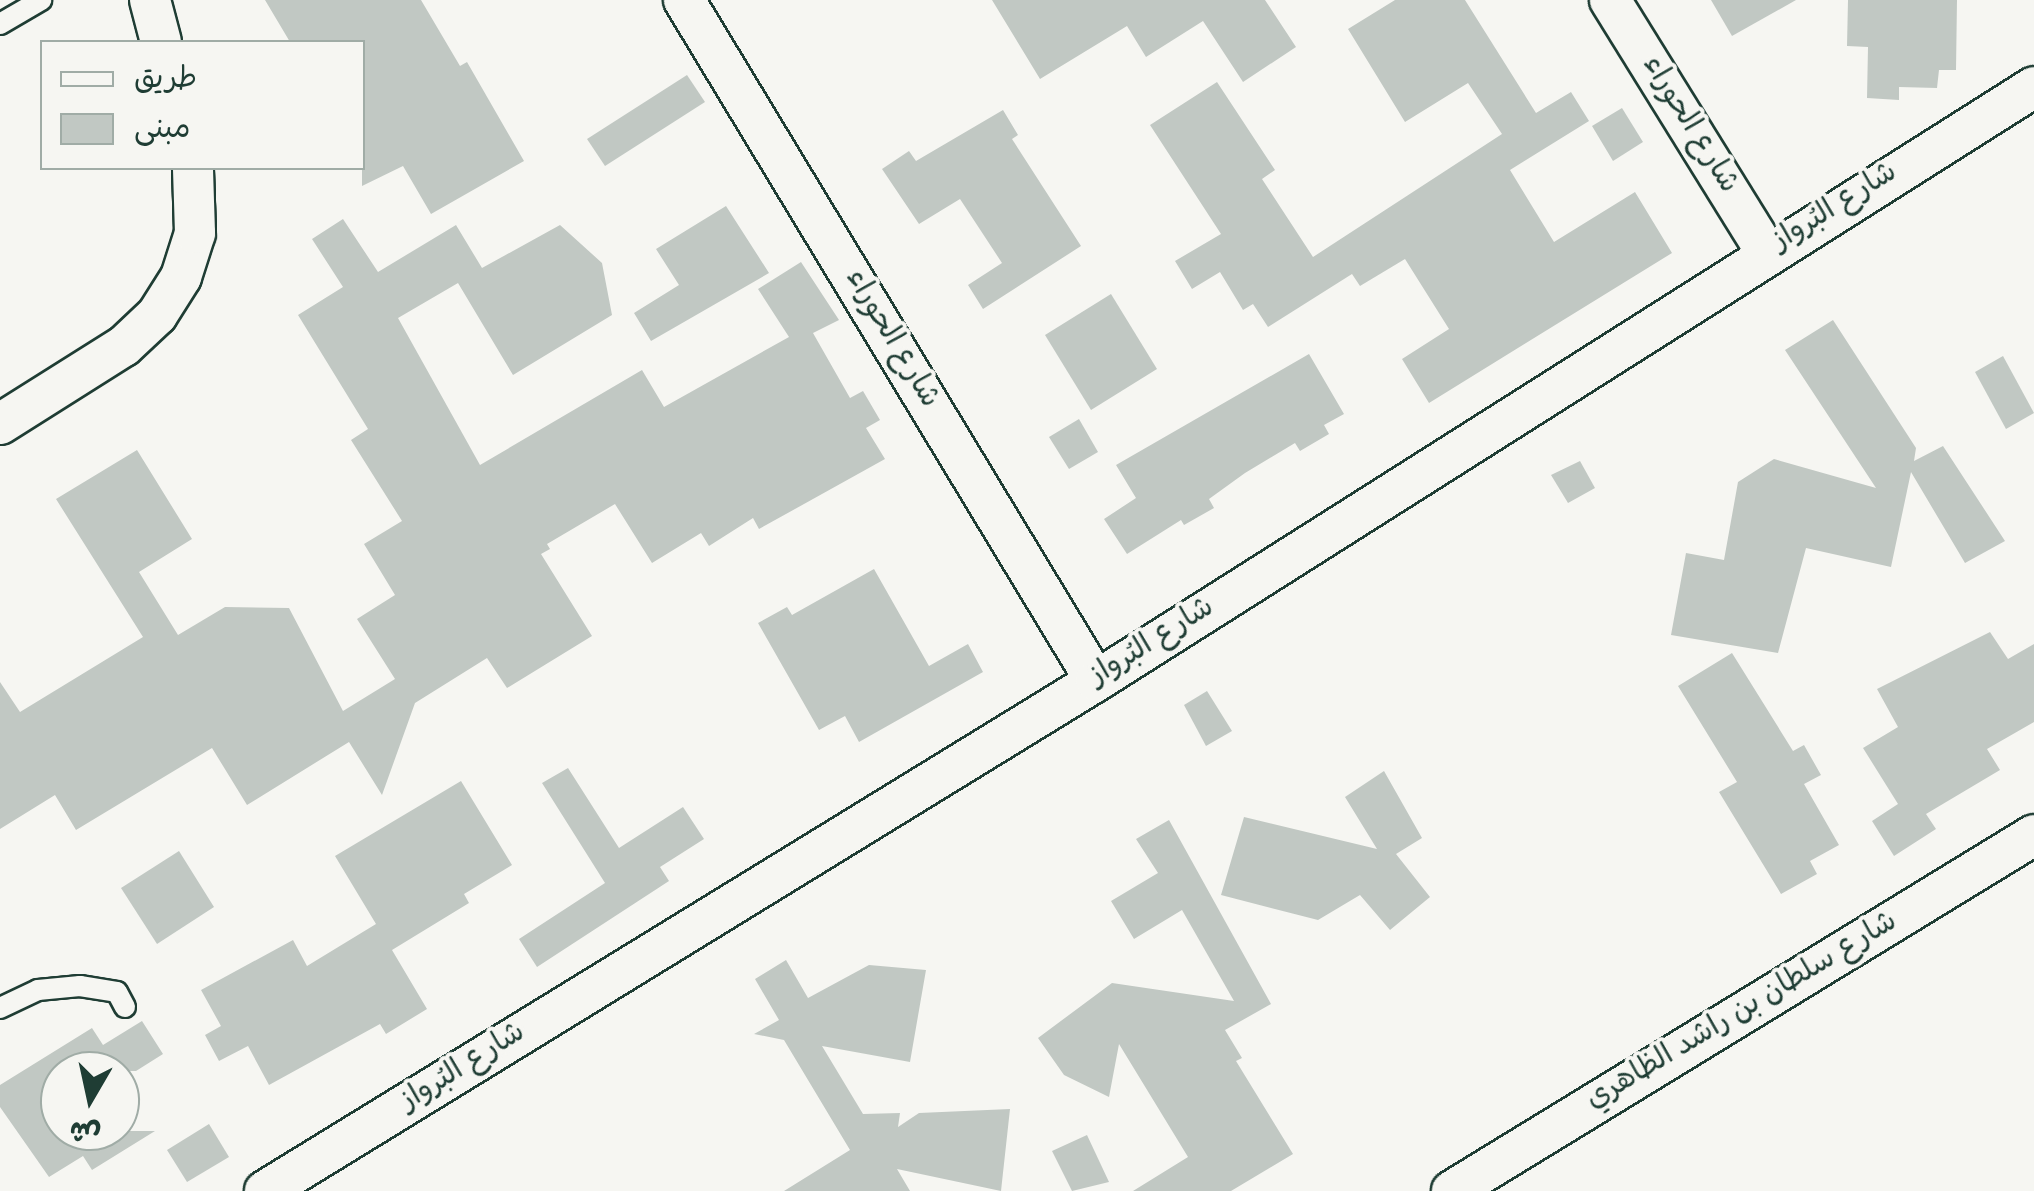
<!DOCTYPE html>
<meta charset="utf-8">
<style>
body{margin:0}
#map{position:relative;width:2034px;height:1191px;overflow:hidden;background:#f6f6f2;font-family:"Gochi Hand","Playpen Sans Arabic",sans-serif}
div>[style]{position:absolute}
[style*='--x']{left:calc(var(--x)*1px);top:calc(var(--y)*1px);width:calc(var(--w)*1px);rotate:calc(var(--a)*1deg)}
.building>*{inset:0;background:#c1c8c3}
.roads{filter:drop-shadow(2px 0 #1f3d34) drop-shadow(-2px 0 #1f3d34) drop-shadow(0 2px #1f3d34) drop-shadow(0 -2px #1f3d34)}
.lane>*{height:20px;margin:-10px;padding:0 10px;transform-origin:10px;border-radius:10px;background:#f6f6f2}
.street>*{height:40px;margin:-20px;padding:0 20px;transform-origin:20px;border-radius:20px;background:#f6f6f2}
span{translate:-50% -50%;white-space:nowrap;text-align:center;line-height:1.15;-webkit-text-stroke:8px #f6f6f2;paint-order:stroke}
.street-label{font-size:30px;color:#1f3d34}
.legend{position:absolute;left:40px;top:40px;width:325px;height:130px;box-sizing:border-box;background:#f6f6f2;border:2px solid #a0aca6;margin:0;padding:12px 18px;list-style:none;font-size:30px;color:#1f3d34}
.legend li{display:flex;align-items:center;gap:20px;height:50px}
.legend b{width:50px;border:2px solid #a0aca6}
.north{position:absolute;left:40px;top:1051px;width:100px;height:100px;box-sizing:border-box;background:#f6f6f2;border:2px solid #a0aca6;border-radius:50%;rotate:189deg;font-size:28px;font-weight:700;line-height:40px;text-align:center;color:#1f3d34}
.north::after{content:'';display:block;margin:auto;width:35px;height:45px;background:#1f3d34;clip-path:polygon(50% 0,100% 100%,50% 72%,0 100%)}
</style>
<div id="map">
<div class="building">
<div style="clip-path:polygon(265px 0,421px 0,460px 66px,467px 62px,524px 161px,431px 214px,403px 166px,362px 186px,362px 42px,290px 42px)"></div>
<div style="clip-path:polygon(992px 0,1265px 0,1296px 47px,1243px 82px,1203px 21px,1146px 57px,1127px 26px,1040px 79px)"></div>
<div style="clip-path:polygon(1395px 0,1465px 0,1536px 113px,1571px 92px,1589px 121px,1510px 170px,1554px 242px,1635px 192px,1672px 253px,1429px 403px,1402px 359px,1449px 329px,1405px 259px,1360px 286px,1352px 274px,1268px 327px,1253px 304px,1243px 310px,1220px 272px,1192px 289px,1175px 261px,1221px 234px,1150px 125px,1217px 82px,1275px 170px,1262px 179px,1313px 257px,1502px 134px,1468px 83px,1405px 122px,1348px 29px)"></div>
<div style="clip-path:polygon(1711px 0,1796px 0,1732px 36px)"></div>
<div style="clip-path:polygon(1848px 0,1957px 0,1956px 70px,1939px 70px,1937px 88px,1899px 87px,1899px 100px,1867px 98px,1868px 47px,1847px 46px)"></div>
<div style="clip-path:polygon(687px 75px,705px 102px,605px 166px,587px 139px)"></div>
<div style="clip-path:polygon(1622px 108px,1643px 142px,1613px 161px,1592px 126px)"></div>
<div style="clip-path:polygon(1003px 110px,1018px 135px,1012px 139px,1081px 246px,983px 309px,968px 285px,1002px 263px,960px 199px,919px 224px,882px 169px,909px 151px,916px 161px)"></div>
<div style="clip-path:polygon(726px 206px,769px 273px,651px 341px,634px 313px,679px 285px,656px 249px)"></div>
<div style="clip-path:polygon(343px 219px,378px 272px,456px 225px,482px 268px,560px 225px,602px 263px,612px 315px,513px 375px,458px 283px,398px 318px,480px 465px,642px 370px,664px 407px,789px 337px,758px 289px,801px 262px,839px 320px,813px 333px,850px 398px,863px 391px,880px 420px,866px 428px,885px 459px,759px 529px,753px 518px,709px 546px,701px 533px,652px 563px,615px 504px,547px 544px,550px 549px,541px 554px,592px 636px,507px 688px,487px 658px,415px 703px,382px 795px,349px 742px,247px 805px,212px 748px,76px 830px,55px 795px,0 829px,0 682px,20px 712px,143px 637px,56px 499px,137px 450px,192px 539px,139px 572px,178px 635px,225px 607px,289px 608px,343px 711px,395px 679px,357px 619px,395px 595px,364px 544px,402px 521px,351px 440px,368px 429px,298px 315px,343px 287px,312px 239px)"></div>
<div style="clip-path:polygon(1111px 294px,1157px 369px,1091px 410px,1045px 335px)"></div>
<div style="clip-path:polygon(1833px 320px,1916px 448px,1914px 461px,1943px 446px,2005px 541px,1965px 563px,1911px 472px,1891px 567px,1806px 548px,1778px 653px,1671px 635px,1686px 553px,1724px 560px,1738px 482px,1774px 459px,1876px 488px,1785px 350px)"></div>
<div style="clip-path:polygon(1309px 354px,1344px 414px,1324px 425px,1329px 434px,1300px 451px,1295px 443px,1245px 473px,1209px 499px,1214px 508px,1184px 525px,1181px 520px,1127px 554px,1104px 519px,1136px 498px,1116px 465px)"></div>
<div style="clip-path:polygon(2003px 356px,2034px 413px,2006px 429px,1975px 372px)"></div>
<div style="clip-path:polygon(1079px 419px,1098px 452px,1069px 469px,1049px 437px)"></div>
<div style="clip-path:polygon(1580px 461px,1595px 488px,1568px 503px,1551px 475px)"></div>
<div style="clip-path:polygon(874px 569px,929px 666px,968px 644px,983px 672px,859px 742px,845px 716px,819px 730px,758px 623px,787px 607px,792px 615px)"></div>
<div style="clip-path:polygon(1990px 632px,2008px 659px,2034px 644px,2034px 722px,1987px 749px,2000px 770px,1926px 814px,1936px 829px,1894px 856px,1872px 821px,1898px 804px,1863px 748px,1898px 727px,1877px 689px)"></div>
<div style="clip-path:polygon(1732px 653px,1793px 751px,1804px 745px,1821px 775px,1804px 784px,1839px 845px,1810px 861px,1817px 874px,1781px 894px,1719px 792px,1737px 782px,1678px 686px)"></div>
<div style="clip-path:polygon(1207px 691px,1232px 731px,1206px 746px,1184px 705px)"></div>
<div style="clip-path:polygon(568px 768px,619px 848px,683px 807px,704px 839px,660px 867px,669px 881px,537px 967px,519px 939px,605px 883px,542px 783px)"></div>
<div style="clip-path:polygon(1384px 771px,1422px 838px,1396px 854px,1430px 897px,1390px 930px,1360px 895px,1318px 920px,1221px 895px,1244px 817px,1377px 849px,1345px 797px)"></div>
<div style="clip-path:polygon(461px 781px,512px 865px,464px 894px,469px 903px,392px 950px,427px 1009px,386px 1034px,380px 1024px,269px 1085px,248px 1046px,219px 1061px,205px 1035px,221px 1026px,201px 990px,293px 940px,307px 966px,376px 924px,335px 856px)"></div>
<div style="clip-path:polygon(1169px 820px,1271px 1004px,1225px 1030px,1242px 1058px,1236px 1061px,1293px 1154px,1231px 1191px,1133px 1191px,1188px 1157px,1119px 1044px,1109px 1097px,1064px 1075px,1038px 1038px,1112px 983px,1234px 1001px,1182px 910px,1134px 939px,1111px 901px,1158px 873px,1136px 839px)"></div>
<div style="clip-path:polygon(179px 851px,214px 907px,157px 944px,121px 888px)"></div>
<div style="clip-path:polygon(786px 960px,808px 998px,869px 965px,926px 970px,910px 1062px,822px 1046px,863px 1114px,900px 1113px,898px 1127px,919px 1113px,1010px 1109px,1001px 1191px,897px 1169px,910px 1191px,784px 1191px,850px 1150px,784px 1040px,754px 1034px,779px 1020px,755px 979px)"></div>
<div style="clip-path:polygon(142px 1021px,163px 1054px,136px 1071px,60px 1071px,60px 1131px,155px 1131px,92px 1170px,83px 1156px,49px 1177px,0 1107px,0 1085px,92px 1028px,103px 1045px)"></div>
<div style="clip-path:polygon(209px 1124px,229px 1157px,187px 1182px,167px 1150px)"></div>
<div style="clip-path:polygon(1087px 1135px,1109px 1182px,1072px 1191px,1052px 1151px)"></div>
</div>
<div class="roads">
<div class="lane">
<div style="--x:0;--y:24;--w:48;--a:-30.3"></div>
<div style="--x:0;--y:1008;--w:42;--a:-25.3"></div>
<div style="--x:38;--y:990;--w:42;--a:-5.4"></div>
<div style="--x:80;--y:986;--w:37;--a:9"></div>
<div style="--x:117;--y:992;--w:17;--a:62"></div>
</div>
<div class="street">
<div style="--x:150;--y:0;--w:43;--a:75.3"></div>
<div style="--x:684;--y:0;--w:796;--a:58.83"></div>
<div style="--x:1610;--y:0;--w:296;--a:58.2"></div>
<div style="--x:0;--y:424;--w:146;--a:-32.2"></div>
<div style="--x:124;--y:346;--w:45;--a:-43.2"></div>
<div style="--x:157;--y:315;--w:45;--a:-57.7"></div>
<div style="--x:181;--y:277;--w:46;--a:-72.3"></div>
<div style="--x:195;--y:233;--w:65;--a:-91.8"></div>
<div style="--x:265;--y:1191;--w:975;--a:-31.54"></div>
<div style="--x:1096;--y:681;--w:1110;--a:-32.34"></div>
<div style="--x:1452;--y:1191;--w:682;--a:-31.45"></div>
</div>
</div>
<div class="street-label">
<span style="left:1688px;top:126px;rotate:58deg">شارع الحوراء</span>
<span style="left:1836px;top:209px;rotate:-32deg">شارع البُرواز</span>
<span style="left:890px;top:340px;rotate:59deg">شارع الحوراء</span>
<span style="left:1153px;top:644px;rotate:-32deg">شارع البُرواز</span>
<span style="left:1743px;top:1013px;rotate:-31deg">شارع سلطان بن راشد الظاهري</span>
<span style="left:464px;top:1069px;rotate:-32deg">شارع البُرواز</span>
</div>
<ul class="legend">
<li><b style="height:12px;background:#f6f6f2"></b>طريق</li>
<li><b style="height:28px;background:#c1c8c3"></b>مبنى</li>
</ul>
<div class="north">ش</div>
</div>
